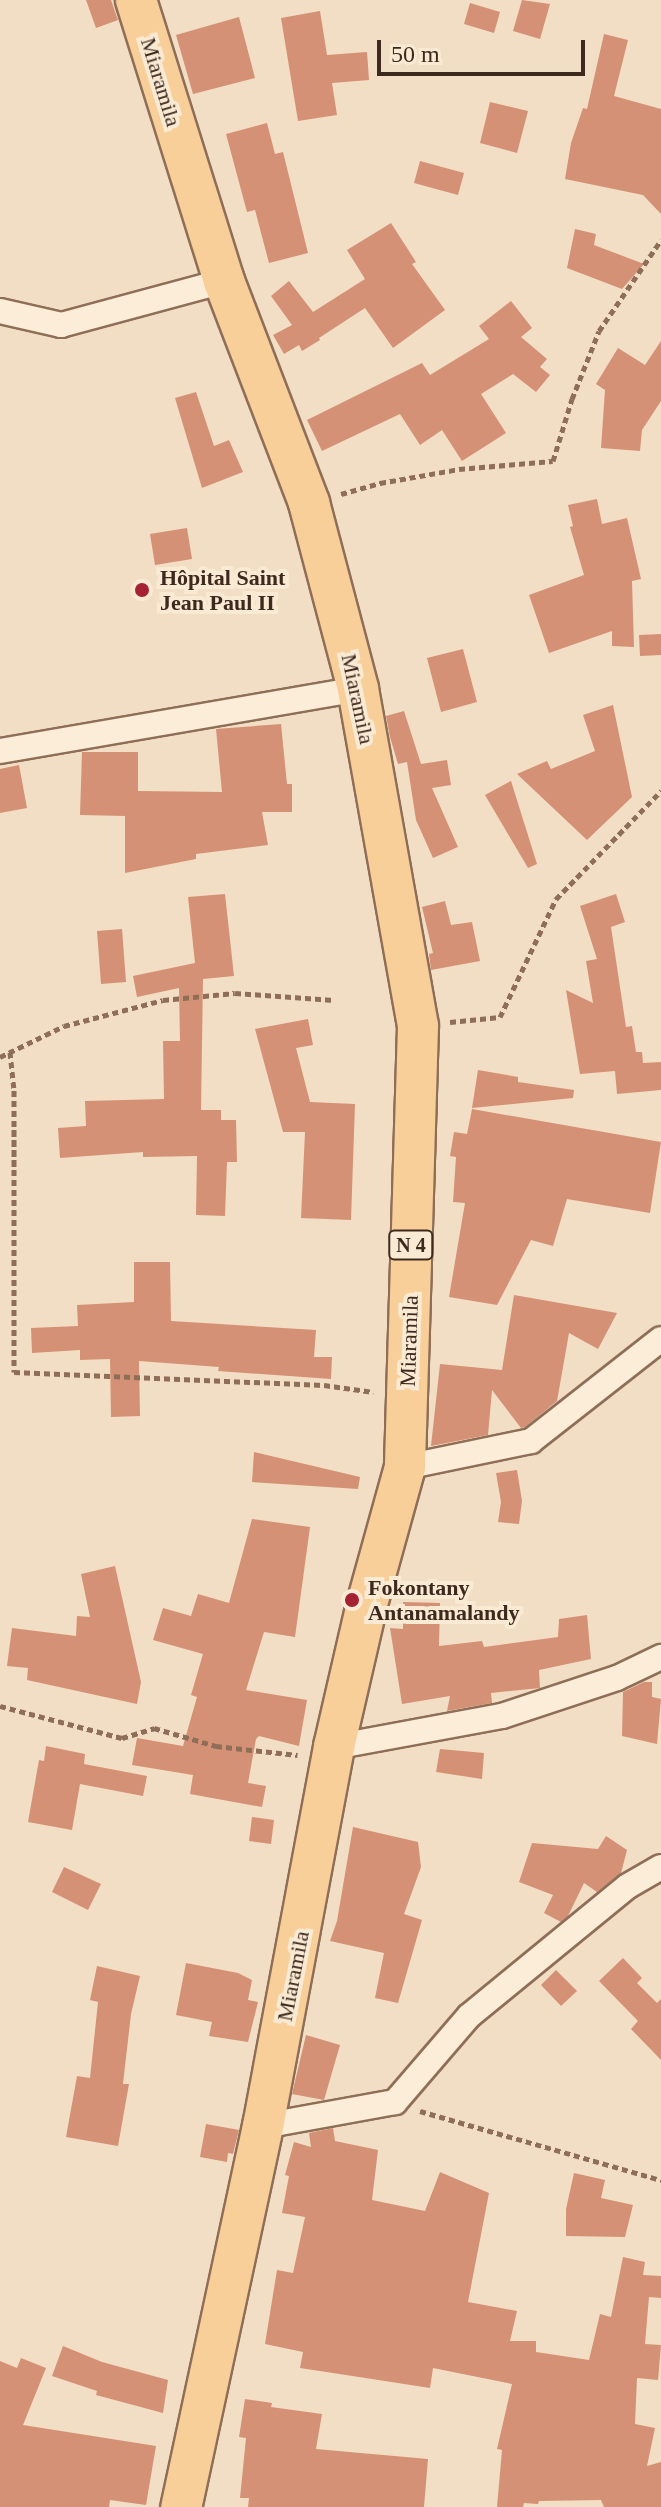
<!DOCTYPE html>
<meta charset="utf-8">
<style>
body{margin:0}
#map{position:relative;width:661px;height:2507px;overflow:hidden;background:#f2dec4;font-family:Georgia,serif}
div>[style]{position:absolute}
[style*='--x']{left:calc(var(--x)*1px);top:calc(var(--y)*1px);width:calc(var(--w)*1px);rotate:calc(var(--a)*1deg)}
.building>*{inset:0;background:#d49176}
.path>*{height:5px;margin-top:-2.5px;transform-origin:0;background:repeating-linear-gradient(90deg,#8f6e58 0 6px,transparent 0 10px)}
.roads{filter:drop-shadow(2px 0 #8f6e58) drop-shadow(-2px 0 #8f6e58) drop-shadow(0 2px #8f6e58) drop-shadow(0 -2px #8f6e58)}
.minor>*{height:24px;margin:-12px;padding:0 12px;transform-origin:12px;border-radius:12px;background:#fcedd8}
.primary>*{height:40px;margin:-20px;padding:0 20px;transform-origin:20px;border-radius:20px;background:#f8ce99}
.dots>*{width:22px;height:22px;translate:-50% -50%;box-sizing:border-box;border:4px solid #f9ead4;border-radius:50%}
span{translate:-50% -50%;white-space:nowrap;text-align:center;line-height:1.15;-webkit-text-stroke:8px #f9ead4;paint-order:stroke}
.shield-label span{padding:2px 6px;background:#f9ead4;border:2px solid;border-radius:6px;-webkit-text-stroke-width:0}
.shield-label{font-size:20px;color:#3e291e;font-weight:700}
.street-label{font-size:22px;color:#3e291e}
.poi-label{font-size:22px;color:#3e291e;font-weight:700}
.left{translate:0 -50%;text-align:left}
.scale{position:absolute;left:377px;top:40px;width:208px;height:36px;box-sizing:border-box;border:4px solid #3e291e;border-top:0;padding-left:10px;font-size:24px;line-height:28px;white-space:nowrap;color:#3e291e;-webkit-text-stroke:6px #f9ead4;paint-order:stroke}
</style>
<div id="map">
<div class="building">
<div style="clip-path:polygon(86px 0,111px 0,118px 20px,96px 28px)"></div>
<div style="clip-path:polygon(522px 0,550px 4px,540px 39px,513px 31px)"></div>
<div style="clip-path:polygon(470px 3px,500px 12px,494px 33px,464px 24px)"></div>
<div style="clip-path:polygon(320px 11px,327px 55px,367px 52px,369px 80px,332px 83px,337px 115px,298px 121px,281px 18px)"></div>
<div style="clip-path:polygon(239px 17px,255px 78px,193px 94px,176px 35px)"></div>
<div style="clip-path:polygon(604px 34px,628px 40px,614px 96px,661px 109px,661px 214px,643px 195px,565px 179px,571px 143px,583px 108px,587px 109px)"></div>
<div style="clip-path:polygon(490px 102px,528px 111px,517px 153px,480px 143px)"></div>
<div style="clip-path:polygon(267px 123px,275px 154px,283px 152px,308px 253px,269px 263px,255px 210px,247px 212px,226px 134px)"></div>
<div style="clip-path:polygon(420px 161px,464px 173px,458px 195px,414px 183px)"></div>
<div style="clip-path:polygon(391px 223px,416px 262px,412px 264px,445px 310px,393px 348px,365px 308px,319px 338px,320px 340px,302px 351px,299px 345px,284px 354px,273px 335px,292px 325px,271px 296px,289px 281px,313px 312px,365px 279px,347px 250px)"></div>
<div style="clip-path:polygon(575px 229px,596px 234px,594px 245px,644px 264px,622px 289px,567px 268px)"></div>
<div style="clip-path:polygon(511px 301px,532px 328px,521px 337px,547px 359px,540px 367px,550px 375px,536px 392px,513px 374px,481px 394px,506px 433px,462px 461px,442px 430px,420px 445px,400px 414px,322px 451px,307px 420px,422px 363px,430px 375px,489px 339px,479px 326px)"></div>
<div style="clip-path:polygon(661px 341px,661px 401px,642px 430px,640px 451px,601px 448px,605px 390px,596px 384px,618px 348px,645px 365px)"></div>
<div style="clip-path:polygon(196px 392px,214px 446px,229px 440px,243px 472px,202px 488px,175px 398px)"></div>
<div style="clip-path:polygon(597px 499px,602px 524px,627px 518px,641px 579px,632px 581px,634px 647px,612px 646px,612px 631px,549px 653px,529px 595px,584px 575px,570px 527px,573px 526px,568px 505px)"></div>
<div style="clip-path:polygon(187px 528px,192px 559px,155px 565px,150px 534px)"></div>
<div style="clip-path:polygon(661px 634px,661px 655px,640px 656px,639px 635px)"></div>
<div style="clip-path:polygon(463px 649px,477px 702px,441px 712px,427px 658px)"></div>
<div style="clip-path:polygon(613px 705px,632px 797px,587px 840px,517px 774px,547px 761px,551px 769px,595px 751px,583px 715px)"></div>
<div style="clip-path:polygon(404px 711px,421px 764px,447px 760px,451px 785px,432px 788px,458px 847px,433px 858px,416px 820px,407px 762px,398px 764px,390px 737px,386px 716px)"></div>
<div style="clip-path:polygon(281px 724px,287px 784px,292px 784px,292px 812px,262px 812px,268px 845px,196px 854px,196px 859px,125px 873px,125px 816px,80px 815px,82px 752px,138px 752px,138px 791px,222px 792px,216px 729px)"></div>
<div style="clip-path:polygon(19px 765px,27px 808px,0 813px,0 769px)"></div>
<div style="clip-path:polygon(511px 781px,537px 864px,528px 868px,485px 795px)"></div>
<div style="clip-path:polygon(225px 894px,234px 976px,203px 979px,201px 1110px,221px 1110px,221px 1120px,236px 1120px,237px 1162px,227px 1162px,225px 1216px,196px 1215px,197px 1156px,143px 1157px,143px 1152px,60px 1158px,58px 1128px,86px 1126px,85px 1101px,164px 1099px,163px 1041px,180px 1041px,179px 988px,137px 997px,133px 976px,195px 963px,188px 897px)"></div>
<div style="clip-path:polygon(616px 894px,625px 922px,611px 927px,626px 1027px,632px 1026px,636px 1052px,642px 1052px,643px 1063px,661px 1062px,661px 1090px,617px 1094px,615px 1071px,580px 1074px,566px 990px,593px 1003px,586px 961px,597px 959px,580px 906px)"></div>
<div style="clip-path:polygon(445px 901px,451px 925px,472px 922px,480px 961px,431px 970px,429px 954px,433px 953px,422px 907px)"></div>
<div style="clip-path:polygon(122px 929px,126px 982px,101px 984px,97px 931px)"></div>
<div style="clip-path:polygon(308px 1019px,313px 1045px,296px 1048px,310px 1102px,355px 1104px,351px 1220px,301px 1218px,305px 1132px,283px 1132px,255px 1029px)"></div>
<div style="clip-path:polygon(478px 1070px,518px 1077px,518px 1082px,574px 1090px,573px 1098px,472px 1108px)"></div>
<div style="clip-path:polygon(472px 1109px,661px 1142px,650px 1213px,567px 1199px,553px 1246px,531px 1240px,497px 1305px,449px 1297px,465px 1203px,453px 1202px,456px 1157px,450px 1156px,454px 1132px,467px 1134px)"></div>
<div style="clip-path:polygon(134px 1262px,170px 1262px,171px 1321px,316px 1330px,314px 1357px,332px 1357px,331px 1379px,218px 1371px,219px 1367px,139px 1361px,140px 1416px,111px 1417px,110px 1359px,80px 1360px,80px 1350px,32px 1353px,31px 1328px,78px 1326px,77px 1305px,134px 1302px)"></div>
<div style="clip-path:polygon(514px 1295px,617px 1313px,598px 1349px,569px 1333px,557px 1401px,525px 1427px,521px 1428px,492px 1390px,488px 1435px,431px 1446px,440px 1364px,502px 1370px)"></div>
<div style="clip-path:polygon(254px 1452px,360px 1477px,358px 1489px,252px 1482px)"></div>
<div style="clip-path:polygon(517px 1470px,522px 1501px,519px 1524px,498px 1522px,501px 1502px,496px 1473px)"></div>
<div style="clip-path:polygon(252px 1519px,310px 1527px,295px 1637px,264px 1632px,246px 1690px,307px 1700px,299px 1746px,259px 1736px,256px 1739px,248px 1783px,266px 1786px,262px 1807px,190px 1794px,193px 1775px,132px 1765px,137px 1738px,183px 1746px,197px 1697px,191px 1695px,203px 1654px,153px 1640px,163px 1608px,191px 1616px,198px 1594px,229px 1603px)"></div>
<div style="clip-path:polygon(115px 1566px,141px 1682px,137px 1704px,27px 1680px,28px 1668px,7px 1666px,12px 1628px,76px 1636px,77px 1616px,90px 1617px,81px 1574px)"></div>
<div style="clip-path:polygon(403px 1602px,440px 1603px,439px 1646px,482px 1641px,484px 1647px,558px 1637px,559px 1619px,587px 1615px,591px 1659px,539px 1670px,540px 1688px,491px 1693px,492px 1703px,447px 1711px,450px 1696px,402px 1704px,390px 1628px,403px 1629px)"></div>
<div style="clip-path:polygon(644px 1682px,652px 1682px,652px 1697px,661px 1699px,657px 1744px,622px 1736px,623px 1692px)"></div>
<div style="clip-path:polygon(46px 1746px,85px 1754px,84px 1764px,147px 1776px,143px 1796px,80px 1784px,72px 1830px,28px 1822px,39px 1760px,44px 1761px)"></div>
<div style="clip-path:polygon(440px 1749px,484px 1753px,482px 1779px,436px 1772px)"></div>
<div style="clip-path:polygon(252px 1817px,274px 1820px,271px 1844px,249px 1841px)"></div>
<div style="clip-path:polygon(353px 1827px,418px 1842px,421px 1867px,404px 1914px,422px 1920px,398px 2003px,375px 1998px,384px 1953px,330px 1941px,337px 1921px)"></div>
<div style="clip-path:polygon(606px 1836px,627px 1850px,621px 1873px,597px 1892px,584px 1883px,568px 1916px,561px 1922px,544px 1913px,553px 1895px,519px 1882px,532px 1843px,598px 1849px)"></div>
<div style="clip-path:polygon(64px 1867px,101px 1884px,88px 1910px,52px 1892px)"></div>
<div style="clip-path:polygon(623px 1958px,642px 1978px,637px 1983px,657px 2003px,661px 1999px,661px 2060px,631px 2029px,638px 2021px,599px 1981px)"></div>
<div style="clip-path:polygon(186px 1963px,238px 1973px,252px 1980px,248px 2000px,258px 2002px,248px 2042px,209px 2036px,212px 2022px,176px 2015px)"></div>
<div style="clip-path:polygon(97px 1966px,140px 1976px,131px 2014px,123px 2084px,129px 2084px,118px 2146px,66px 2137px,77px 2076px,90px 2078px,98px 2002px,90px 2000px)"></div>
<div style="clip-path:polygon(556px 1970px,577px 1991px,561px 2006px,541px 1985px)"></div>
<div style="clip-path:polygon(306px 2035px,340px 2045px,324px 2100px,292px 2094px)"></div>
<div style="clip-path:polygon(206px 2124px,239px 2130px,233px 2154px,228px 2153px,227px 2162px,200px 2157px)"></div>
<div style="clip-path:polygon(333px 2128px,335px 2141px,378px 2150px,372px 2200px,425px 2211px,440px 2172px,489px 2193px,468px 2302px,517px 2311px,510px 2341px,536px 2341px,536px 2352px,589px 2360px,600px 2314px,611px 2317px,623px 2257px,645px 2262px,643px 2275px,661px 2276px,661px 2298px,649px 2297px,645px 2344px,661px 2345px,658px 2380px,637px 2378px,635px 2424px,655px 2428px,647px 2466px,661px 2462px,661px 2507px,604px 2507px,601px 2500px,539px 2501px,538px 2504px,524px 2503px,523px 2507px,497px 2507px,502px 2450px,497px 2449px,512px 2384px,433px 2368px,430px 2388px,346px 2375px,300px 2368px,303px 2352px,265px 2344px,277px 2270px,293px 2273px,305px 2217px,282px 2213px,289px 2176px,285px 2175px,294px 2142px,311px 2147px,309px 2133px)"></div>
<div style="clip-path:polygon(574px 2173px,605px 2180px,601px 2198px,633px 2205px,625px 2237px,566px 2236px,566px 2209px)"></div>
<div style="clip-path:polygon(63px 2346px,102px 2362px,168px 2380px,163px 2413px,96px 2395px,97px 2391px,52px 2376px)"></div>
<div style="clip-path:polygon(21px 2358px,46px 2368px,23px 2425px,156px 2446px,146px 2505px,110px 2500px,109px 2507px,0 2507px,0 2361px,17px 2368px)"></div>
<div style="clip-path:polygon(245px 2399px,272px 2403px,271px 2407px,322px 2414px,316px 2449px,428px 2459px,424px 2507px,248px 2507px,249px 2498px,240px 2498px,246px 2438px,239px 2437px)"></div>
</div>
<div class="path">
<div style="--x:341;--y:494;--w:41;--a:-15.8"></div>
<div style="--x:380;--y:483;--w:80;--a:-10"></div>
<div style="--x:459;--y:469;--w:94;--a:-4.9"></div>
<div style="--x:553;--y:461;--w:65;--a:-73"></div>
<div style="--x:572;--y:399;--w:73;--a:-68.3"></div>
<div style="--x:599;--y:331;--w:110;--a:-55.7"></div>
<div style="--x:450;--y:1022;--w:50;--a:-5.7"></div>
<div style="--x:500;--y:1017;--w:131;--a:-64.6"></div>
<div style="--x:556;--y:899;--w:151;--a:-45.8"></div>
<div style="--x:10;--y:1052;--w:38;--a:84"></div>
<div style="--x:14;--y:1090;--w:282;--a:90"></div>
<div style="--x:14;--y:1372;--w:310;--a:2.4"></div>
<div style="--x:324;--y:1385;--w:50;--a:8"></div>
<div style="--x:0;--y:1057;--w:71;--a:-25.8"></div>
<div style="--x:64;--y:1026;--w:102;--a:-14.7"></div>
<div style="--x:163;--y:1000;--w:72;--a:-5.6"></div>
<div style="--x:235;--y:993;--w:99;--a:4"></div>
<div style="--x:0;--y:1706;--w:126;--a:14.7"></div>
<div style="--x:122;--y:1738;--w:34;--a:-17"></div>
<div style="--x:154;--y:1728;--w:65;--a:16.2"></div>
<div style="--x:216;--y:1746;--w:82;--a:6.3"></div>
<div style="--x:420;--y:2111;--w:251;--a:16"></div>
</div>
<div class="roads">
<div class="minor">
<div style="--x:0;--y:311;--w:63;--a:12.9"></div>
<div style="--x:61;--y:325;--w:169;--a:-15.1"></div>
<div style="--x:0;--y:751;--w:363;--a:-9.8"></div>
<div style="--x:405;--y:1467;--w:129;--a:-11.7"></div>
<div style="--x:531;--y:1441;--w:165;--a:-38.1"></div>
<div style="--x:334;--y:1747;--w:171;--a:-10.5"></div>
<div style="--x:502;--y:1716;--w:121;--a:-18.3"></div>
<div style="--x:617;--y:1678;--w:49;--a:-25.5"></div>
<div style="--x:263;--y:2126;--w:134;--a:-10.3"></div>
<div style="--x:395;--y:2102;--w:113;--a:-49.3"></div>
<div style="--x:469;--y:2016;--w:205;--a:-39.3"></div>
<div style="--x:628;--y:1886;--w:38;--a:-30"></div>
</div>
<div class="primary">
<div style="--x:136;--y:0;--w:294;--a:72.6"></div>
<div style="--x:224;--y:281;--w:238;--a:69"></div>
<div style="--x:309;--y:503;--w:192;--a:75.2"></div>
<div style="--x:358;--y:689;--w:342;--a:79.9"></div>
<div style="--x:418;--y:1026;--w:441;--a:91.7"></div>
<div style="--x:405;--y:1467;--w:142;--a:105.5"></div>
<div style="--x:367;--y:1604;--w:147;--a:103"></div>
<div style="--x:334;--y:1747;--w:386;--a:100.6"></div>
<div style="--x:263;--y:2126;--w:390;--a:102.1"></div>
</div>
</div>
<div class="dots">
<div style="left:142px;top:590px;background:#a42234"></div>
<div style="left:352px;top:1600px;background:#a42234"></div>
</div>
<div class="shield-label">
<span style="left:411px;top:1245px">N 4</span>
</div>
<div class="street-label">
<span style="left:161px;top:82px;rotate:73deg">Miaramila</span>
<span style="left:358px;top:699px;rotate:78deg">Miaramila</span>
<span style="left:409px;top:1341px;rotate:-88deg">Miaramila</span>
<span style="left:293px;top:1976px;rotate:-79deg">Miaramila</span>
</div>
<div class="poi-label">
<span class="left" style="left:160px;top:590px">Hôpital Saint<br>Jean Paul II</span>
<span class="left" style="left:368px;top:1600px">Fokontany<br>Antanamalandy</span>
</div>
<div class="scale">50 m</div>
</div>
